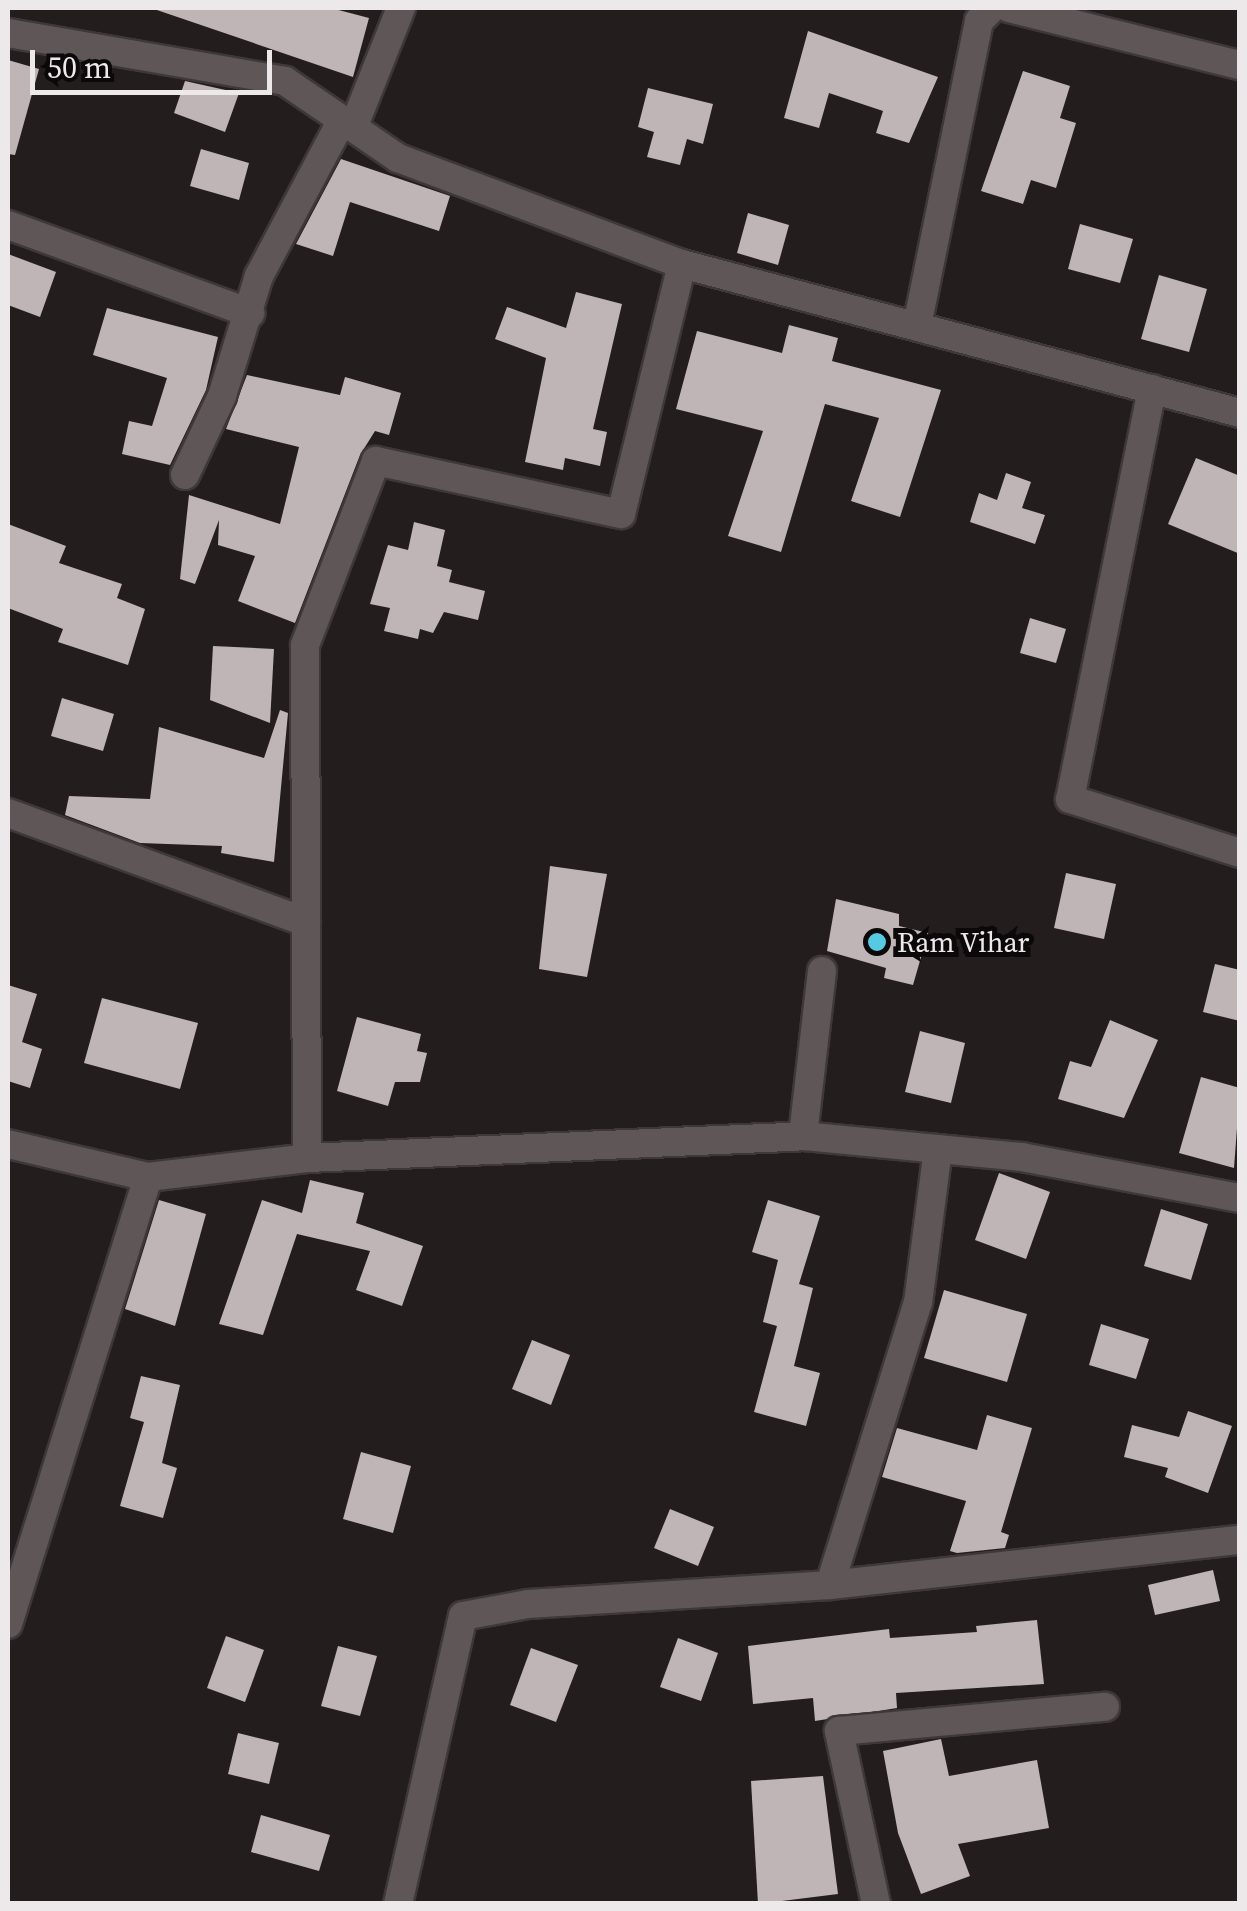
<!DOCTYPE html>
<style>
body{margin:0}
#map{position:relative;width:1247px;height:1911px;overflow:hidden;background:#241d1e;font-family:"Source Serif 4",serif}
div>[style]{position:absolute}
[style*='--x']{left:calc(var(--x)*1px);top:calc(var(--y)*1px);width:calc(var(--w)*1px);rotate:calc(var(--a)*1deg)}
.building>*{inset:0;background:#bfb4b6}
.roads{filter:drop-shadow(2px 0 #3e383a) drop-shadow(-2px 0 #3e383a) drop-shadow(0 2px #3e383a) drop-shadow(0 -2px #3e383a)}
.minor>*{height:28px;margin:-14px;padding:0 14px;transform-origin:14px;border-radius:14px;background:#5f5658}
.dots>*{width:28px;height:28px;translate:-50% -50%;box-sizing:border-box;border:5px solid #0b0809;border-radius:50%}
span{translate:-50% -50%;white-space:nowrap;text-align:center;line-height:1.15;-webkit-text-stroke:10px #0b0809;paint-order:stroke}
.poi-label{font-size:28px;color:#ede8e9}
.left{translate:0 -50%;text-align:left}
.frame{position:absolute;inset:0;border:10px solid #ede8e9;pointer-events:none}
.scale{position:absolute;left:30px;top:50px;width:242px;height:45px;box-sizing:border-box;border:5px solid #ede8e9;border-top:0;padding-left:12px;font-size:30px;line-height:35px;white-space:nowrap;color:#ede8e9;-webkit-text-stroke:8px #0b0809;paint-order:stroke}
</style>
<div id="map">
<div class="building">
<div style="clip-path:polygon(151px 8px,331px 8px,369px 18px,353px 77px)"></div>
<div style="clip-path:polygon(808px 31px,938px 77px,909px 143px,876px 133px,883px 111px,829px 93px,819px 128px,784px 118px)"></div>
<div style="clip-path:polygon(8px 60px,39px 69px,15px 155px,8px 154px)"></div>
<div style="clip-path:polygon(1023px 71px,1070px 86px,1060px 118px,1076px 123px,1056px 188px,1031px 180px,1023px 204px,981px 191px)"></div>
<div style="clip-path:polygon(185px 81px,239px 93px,225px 132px,174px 113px)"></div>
<div style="clip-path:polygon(648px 88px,713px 104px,703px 144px,687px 139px,680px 165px,647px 157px,654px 132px,638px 127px)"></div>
<div style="clip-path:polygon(201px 149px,249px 163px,239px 200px,190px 186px)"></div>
<div style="clip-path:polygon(341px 159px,450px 196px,439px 231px,350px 202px,333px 256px,296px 244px)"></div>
<div style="clip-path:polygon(748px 213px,789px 225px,778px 265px,737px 253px)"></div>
<div style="clip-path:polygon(1080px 224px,1133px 239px,1120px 283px,1068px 269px)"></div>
<div style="clip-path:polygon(8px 254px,56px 272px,40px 317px,8px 305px)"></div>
<div style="clip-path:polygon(1159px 275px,1207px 289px,1189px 352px,1141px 339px)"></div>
<div style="clip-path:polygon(576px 292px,622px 304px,593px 429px,607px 432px,600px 466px,565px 458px,563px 470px,525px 462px,546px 358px,495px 339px,507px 307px,566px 328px)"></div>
<div style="clip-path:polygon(107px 308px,218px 337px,206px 390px,170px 465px,122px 454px,129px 421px,152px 426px,167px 378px,93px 355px)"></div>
<div style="clip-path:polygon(789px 325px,838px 338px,832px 361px,941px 390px,900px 517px,851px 501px,879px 418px,825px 404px,781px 552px,728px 536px,763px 431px,676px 409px,697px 331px,782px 353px)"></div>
<div style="clip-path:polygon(247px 375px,340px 395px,345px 377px,401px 393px,389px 435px,375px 431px,360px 455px,295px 623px,238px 601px,255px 556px,218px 545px,219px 520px,195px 584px,180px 579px,189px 495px,280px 524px,299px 447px,226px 429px)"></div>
<div style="clip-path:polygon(1196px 458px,1240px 476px,1240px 554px,1168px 524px)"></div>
<div style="clip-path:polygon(1006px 473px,1031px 482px,1022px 508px,1045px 515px,1035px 544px,970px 522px,979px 493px,997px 500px)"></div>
<div style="clip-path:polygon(414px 522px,445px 530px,437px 566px,452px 570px,449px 582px,485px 591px,478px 620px,444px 612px,433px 633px,420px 629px,418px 639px,384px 631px,390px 608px,370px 604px,388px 545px,408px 550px)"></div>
<div style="clip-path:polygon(8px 524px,66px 546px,59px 563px,122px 584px,117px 598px,145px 609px,128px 665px,58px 642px,63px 629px,8px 608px)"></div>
<div style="clip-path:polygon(1030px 618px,1066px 629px,1056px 663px,1020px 653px)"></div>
<div style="clip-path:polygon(213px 646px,274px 649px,270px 723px,210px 700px)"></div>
<div style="clip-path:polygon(62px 698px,114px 714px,103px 751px,51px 736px)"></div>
<div style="clip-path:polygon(280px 710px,288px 713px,274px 862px,221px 853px,222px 846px,140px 843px,65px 815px,69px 796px,150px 799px,159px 727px,264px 758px)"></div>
<div style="clip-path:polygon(550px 866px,607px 874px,587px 977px,539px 969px)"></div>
<div style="clip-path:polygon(1066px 873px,1116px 884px,1104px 939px,1054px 928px)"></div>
<div style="clip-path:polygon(836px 899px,899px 914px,899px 926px,928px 933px,913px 985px,884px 978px,886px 968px,827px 951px)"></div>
<div style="clip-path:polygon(1215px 964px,1240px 970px,1240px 1021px,1203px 1012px)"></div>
<div style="clip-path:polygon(8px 985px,37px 994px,22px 1042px,42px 1049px,30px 1088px,8px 1081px)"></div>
<div style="clip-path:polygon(102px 998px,198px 1023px,180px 1089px,84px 1063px)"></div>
<div style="clip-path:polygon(357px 1017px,421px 1034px,417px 1051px,427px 1053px,420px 1082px,395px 1082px,388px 1106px,337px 1091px)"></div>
<div style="clip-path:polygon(1110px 1020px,1158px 1040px,1124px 1118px,1058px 1099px,1070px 1061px,1091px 1067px)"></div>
<div style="clip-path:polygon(920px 1031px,965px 1043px,951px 1103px,905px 1092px)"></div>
<div style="clip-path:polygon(1201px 1077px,1240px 1088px,1234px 1168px,1179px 1153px)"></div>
<div style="clip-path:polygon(999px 1173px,1050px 1192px,1026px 1259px,975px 1240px)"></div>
<div style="clip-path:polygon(310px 1180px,364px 1193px,356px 1223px,423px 1246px,402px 1306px,356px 1290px,370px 1251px,297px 1234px,263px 1335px,219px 1324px,262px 1200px,302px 1213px)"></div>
<div style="clip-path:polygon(159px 1200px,206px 1214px,175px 1326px,125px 1309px)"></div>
<div style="clip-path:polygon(768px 1200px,820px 1216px,799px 1284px,813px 1288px,794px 1366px,820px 1373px,806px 1426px,754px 1412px,777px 1326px,763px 1322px,778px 1260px,752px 1252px)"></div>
<div style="clip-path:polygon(1161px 1209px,1208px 1224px,1191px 1280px,1144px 1266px)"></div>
<div style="clip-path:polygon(944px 1290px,1027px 1314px,1007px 1382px,924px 1358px)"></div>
<div style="clip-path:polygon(1101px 1324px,1149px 1339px,1136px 1379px,1089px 1365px)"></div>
<div style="clip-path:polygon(532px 1340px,570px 1355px,551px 1405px,512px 1389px)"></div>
<div style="clip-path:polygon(141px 1376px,180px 1385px,162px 1463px,177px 1468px,163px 1518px,120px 1506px,144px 1422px,130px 1418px)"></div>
<div style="clip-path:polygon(1188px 1411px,1232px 1426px,1208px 1493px,1165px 1477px,1168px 1468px,1124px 1457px,1132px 1425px,1179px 1437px)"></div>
<div style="clip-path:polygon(987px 1415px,1032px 1428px,1001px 1532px,1009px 1535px,1005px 1548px,957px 1553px,950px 1551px,966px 1501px,882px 1477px,897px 1428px,977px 1450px)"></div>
<div style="clip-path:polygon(361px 1452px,411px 1466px,393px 1533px,343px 1519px)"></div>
<div style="clip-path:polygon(670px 1509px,714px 1527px,698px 1566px,654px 1548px)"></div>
<div style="clip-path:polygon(1213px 1570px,1220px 1601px,1155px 1615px,1148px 1585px)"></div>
<div style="clip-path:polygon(1037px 1620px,1044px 1684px,896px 1693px,897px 1708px,815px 1721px,813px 1698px,753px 1704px,748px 1646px,889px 1629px,890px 1638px,977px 1632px,976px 1626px)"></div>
<div style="clip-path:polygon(226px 1636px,264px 1650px,245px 1702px,207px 1688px)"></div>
<div style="clip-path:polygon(678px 1638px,718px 1653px,701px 1701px,660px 1687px)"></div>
<div style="clip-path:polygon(338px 1646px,377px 1656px,360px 1716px,321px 1706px)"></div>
<div style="clip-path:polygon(531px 1648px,578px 1665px,556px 1722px,510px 1705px)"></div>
<div style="clip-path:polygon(238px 1733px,279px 1743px,269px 1784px,228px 1774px)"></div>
<div style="clip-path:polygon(941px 1739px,949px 1776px,1037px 1760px,1049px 1828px,958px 1844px,970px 1876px,921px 1894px,898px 1833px,883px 1751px)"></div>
<div style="clip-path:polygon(823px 1776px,838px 1894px,758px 1904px,751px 1781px)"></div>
<div style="clip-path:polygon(261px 1815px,330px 1835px,319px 1871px,251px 1852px)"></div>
</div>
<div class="roads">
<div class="minor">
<div style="--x:1009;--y:8;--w:238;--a:13.9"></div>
<div style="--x:8;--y:33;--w:281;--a:9.8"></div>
<div style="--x:285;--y:81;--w:137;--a:34.3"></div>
<div style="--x:398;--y:158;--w:303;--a:20.5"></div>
<div style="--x:682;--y:264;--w:578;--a:14.95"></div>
<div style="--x:353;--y:128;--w:129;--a:-68.2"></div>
<div style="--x:8;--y:225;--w:258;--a:20"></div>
<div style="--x:682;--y:264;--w:257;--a:103.7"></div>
<div style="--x:621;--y:514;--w:251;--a:-167.8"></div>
<div style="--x:376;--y:461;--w:197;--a:111.1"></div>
<div style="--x:305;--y:645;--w:513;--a:89.78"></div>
<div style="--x:307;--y:1158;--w:496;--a:-2.5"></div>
<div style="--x:917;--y:326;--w:311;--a:-78.5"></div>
<div style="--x:979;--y:21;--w:18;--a:-45"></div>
<div style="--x:1152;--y:389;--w:418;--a:101.3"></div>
<div style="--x:1070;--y:799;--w:178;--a:17.6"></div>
<div style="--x:185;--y:475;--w:87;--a:-64.9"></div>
<div style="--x:222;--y:396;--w:126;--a:-72.9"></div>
<div style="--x:259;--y:276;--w:177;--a:-62"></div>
<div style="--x:8;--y:813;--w:317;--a:20.1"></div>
<div style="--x:822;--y:971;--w:166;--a:96.6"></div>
<div style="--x:803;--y:1136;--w:220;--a:5.5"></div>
<div style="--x:1022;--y:1157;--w:222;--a:10.7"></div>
<div style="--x:8;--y:1144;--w:144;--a:13.3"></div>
<div style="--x:148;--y:1177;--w:160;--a:-6.8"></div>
<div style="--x:938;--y:1149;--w:154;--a:97.4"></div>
<div style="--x:918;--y:1302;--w:296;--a:107.3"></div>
<div style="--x:830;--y:1585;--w:412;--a:-6.3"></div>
<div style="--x:8;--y:1624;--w:468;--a:-72.6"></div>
<div style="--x:398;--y:1904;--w:295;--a:-77.3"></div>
<div style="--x:463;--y:1616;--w:66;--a:-10.5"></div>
<div style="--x:528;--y:1604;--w:303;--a:-3.6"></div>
<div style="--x:876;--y:1904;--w:177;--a:-102.1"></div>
<div style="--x:839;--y:1731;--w:267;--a:-5.2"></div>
</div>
</div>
<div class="dots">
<div style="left:877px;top:942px;background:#57c9e2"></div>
</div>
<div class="poi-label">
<span class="left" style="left:897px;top:942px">Ram Vihar</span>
</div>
<div class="frame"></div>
<div class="scale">50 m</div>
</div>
